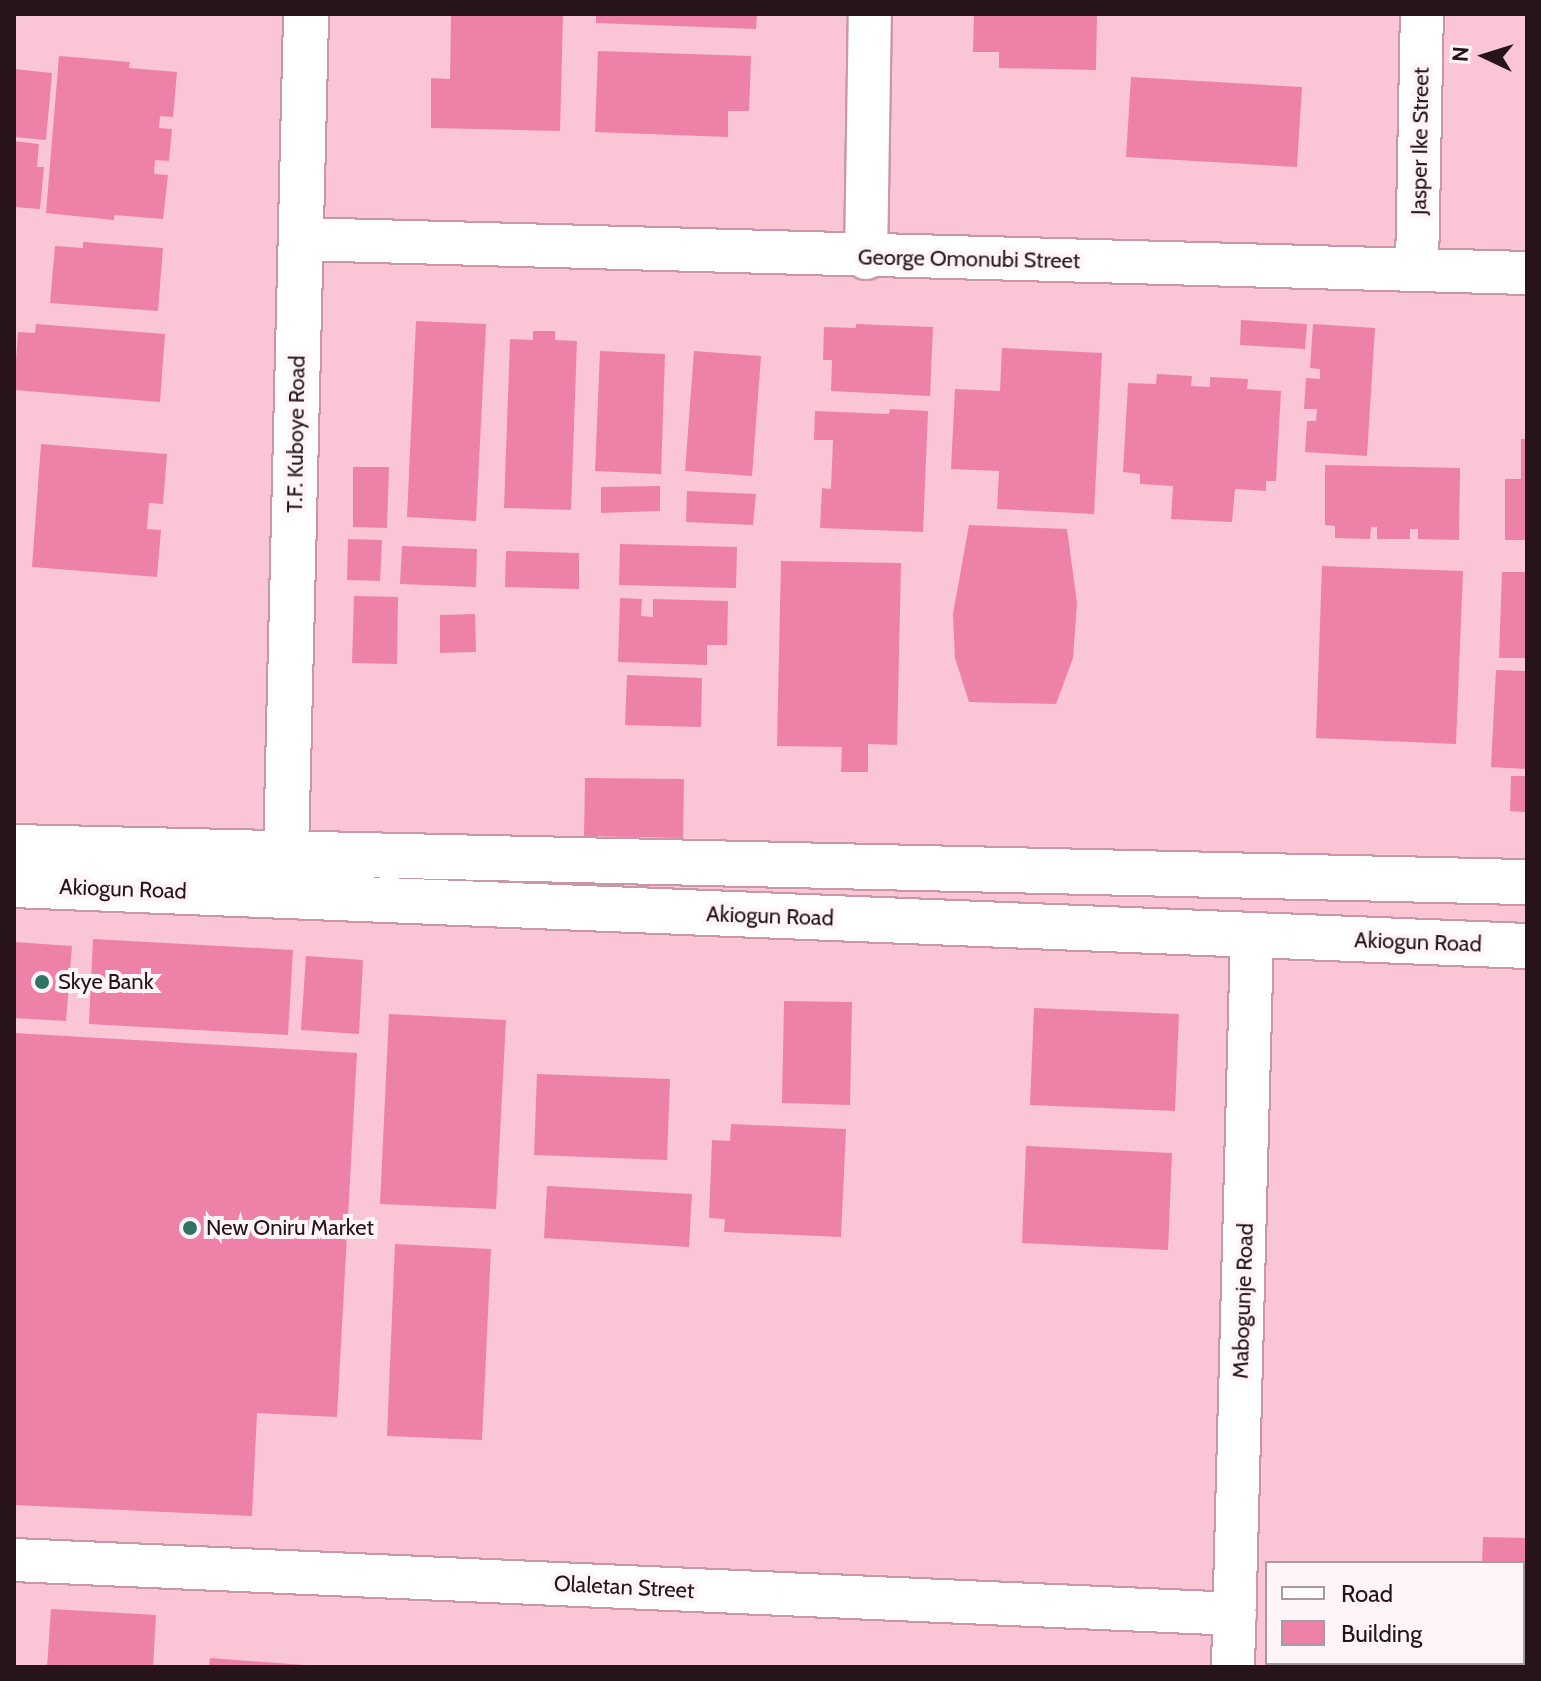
<!DOCTYPE html>
<style>
body{margin:0}
#map{position:relative;width:1541px;height:1681px;overflow:hidden;background:#fac6d6;font-family:Cabin,sans-serif}
div>[style]{position:absolute}
[style*='--x']{left:calc(var(--x)*1px);top:calc(var(--y)*1px);width:calc(var(--w)*1px);rotate:calc(var(--a)*1deg)}
.building>*{inset:0;background:#ee81a8}
.roads{filter:drop-shadow(2px 0 #c997a6) drop-shadow(-2px 0 #c997a6) drop-shadow(0 2px #c997a6) drop-shadow(0 -2px #c997a6)}
.minor>*{height:42px;margin:-21px;padding:0 21px;transform-origin:21px;border-radius:21px;background:#fff}
.tertiary>*{height:44px;margin:-22px;padding:0 22px;transform-origin:22px;border-radius:22px;background:#fff}
.dots>*{width:22px;height:22px;translate:-50% -50%;box-sizing:border-box;border:4px solid #fff4f7;border-radius:50%}
span{translate:-50% -50%;white-space:nowrap;text-align:center;line-height:1.15;-webkit-text-stroke:8px #fff4f7;paint-order:stroke}
.street-label{font-size:22px;color:#26141a}
.poi-label{font-size:22px;color:#26141a}
.left{translate:0 -50%;text-align:left}
.frame{position:absolute;inset:0;border:16px solid #26141a;pointer-events:none}
.legend{position:absolute;left:1265px;top:1561px;width:260px;height:104px;box-sizing:border-box;background:#fff4f7;border:2px solid #a89a9f;margin:0;padding:10px 14px;list-style:none;font-size:24px;color:#26141a}
.legend li{display:flex;align-items:center;gap:16px;height:40px}
.legend b{width:40px;border:2px solid #a89a9f}
.north{position:absolute;left:1445px;top:16px;width:80px;height:80px;-webkit-text-stroke:6px #fff4f7;paint-order:stroke;rotate:274deg;font-size:22px;font-weight:700;line-height:32px;text-align:center;color:#26141a}
.north::after{content:'';display:block;margin:auto;width:28px;height:36px;background:#26141a;clip-path:polygon(50% 0,100% 100%,50% 72%,0 100%)}
</style>
<div id="map">
<div class="building">
<div style="clip-path:polygon(451px 14px,563px 14px,560px 131px,431px 128px,431px 78px,450px 79px)"></div>
<div style="clip-path:polygon(596px 14px,757px 14px,756px 29px,596px 23px)"></div>
<div style="clip-path:polygon(974px 14px,1097px 14px,1096px 70px,999px 68px,999px 52px,973px 52px)"></div>
<div style="clip-path:polygon(598px 51px,751px 56px,749px 111px,728px 111px,728px 137px,595px 132px)"></div>
<div style="clip-path:polygon(59px 56px,130px 62px,129px 68px,177px 72px,173px 117px,160px 116px,159px 128px,172px 129px,169px 161px,155px 160px,154px 174px,168px 175px,163px 219px,114px 215px,114px 220px,46px 213px)"></div>
<div style="clip-path:polygon(14px 69px,52px 73px,46px 140px,14px 137px)"></div>
<div style="clip-path:polygon(1131px 77px,1302px 87px,1297px 167px,1126px 157px)"></div>
<div style="clip-path:polygon(14px 141px,39px 144px,37px 167px,44px 167px,40px 209px,14px 207px)"></div>
<div style="clip-path:polygon(83px 242px,163px 248px,158px 311px,50px 303px,55px 246px,83px 248px)"></div>
<div style="clip-path:polygon(1241px 320px,1307px 324px,1305px 349px,1240px 345px)"></div>
<div style="clip-path:polygon(416px 321px,486px 324px,476px 521px,407px 517px)"></div>
<div style="clip-path:polygon(36px 324px,165px 334px,160px 402px,14px 390px,18px 332px,35px 333px)"></div>
<div style="clip-path:polygon(856px 324px,933px 327px,930px 396px,831px 391px,832px 360px,823px 360px,824px 327px,856px 328px)"></div>
<div style="clip-path:polygon(1313px 324px,1375px 328px,1367px 456px,1305px 452px,1307px 421px,1316px 421px,1317px 409px,1304px 409px,1306px 378px,1320px 379px,1320px 369px,1310px 368px)"></div>
<div style="clip-path:polygon(533px 331px,555px 331px,555px 340px,577px 341px,571px 510px,504px 508px,510px 339px,533px 340px)"></div>
<div style="clip-path:polygon(1002px 348px,1102px 353px,1094px 514px,997px 509px,999px 471px,951px 469px,955px 389px,1000px 391px)"></div>
<div style="clip-path:polygon(600px 351px,665px 354px,661px 474px,595px 471px)"></div>
<div style="clip-path:polygon(694px 351px,761px 356px,752px 476px,685px 471px)"></div>
<div style="clip-path:polygon(1157px 374px,1192px 376px,1191px 386px,1210px 387px,1210px 377px,1248px 379px,1247px 389px,1281px 391px,1276px 481px,1266px 481px,1266px 491px,1235px 489px,1232px 522px,1171px 519px,1173px 486px,1140px 484px,1140px 474px,1123px 472px,1128px 383px,1156px 384px)"></div>
<div style="clip-path:polygon(890px 409px,928px 411px,923px 532px,820px 528px,822px 488px,831px 489px,833px 440px,814px 440px,815px 411px,889px 414px)"></div>
<div style="clip-path:polygon(1521px 439px,1527px 439px,1527px 540px,1505px 540px,1505px 479px,1521px 479px)"></div>
<div style="clip-path:polygon(41px 444px,167px 454px,163px 504px,149px 503px,147px 529px,161px 530px,157px 577px,32px 567px)"></div>
<div style="clip-path:polygon(1325px 465px,1460px 468px,1459px 540px,1418px 539px,1418px 529px,1410px 529px,1410px 539px,1377px 539px,1377px 527px,1371px 527px,1370px 539px,1335px 538px,1335px 526px,1325px 525px)"></div>
<div style="clip-path:polygon(353px 467px,389px 467px,387px 528px,353px 527px)"></div>
<div style="clip-path:polygon(660px 486px,660px 511px,601px 513px,601px 487px)"></div>
<div style="clip-path:polygon(687px 491px,756px 494px,753px 525px,686px 522px)"></div>
<div style="clip-path:polygon(969px 525px,1067px 529px,1077px 603px,1073px 658px,1056px 704px,969px 702px,955px 658px,953px 614px)"></div>
<div style="clip-path:polygon(348px 539px,382px 540px,380px 581px,347px 580px)"></div>
<div style="clip-path:polygon(620px 544px,737px 547px,736px 588px,619px 585px)"></div>
<div style="clip-path:polygon(402px 546px,477px 549px,476px 587px,400px 584px)"></div>
<div style="clip-path:polygon(506px 551px,579px 553px,579px 589px,505px 587px)"></div>
<div style="clip-path:polygon(781px 561px,901px 563px,897px 745px,868px 744px,868px 772px,841px 772px,842px 747px,777px 746px)"></div>
<div style="clip-path:polygon(1322px 566px,1463px 571px,1456px 744px,1316px 738px)"></div>
<div style="clip-path:polygon(1502px 572px,1527px 572px,1527px 658px,1499px 658px)"></div>
<div style="clip-path:polygon(354px 596px,398px 597px,397px 664px,352px 663px)"></div>
<div style="clip-path:polygon(620px 598px,642px 599px,641px 616px,653px 617px,653px 599px,728px 601px,727px 645px,707px 645px,707px 665px,618px 662px)"></div>
<div style="clip-path:polygon(475px 614px,476px 652px,440px 653px,440px 615px)"></div>
<div style="clip-path:polygon(1496px 670px,1527px 671px,1527px 769px,1491px 767px)"></div>
<div style="clip-path:polygon(627px 675px,702px 678px,701px 727px,625px 725px)"></div>
<div style="clip-path:polygon(1511px 776px,1527px 776px,1527px 812px,1510px 811px)"></div>
<div style="clip-path:polygon(585px 778px,684px 779px,683px 838px,584px 836px)"></div>
<div style="clip-path:polygon(93px 939px,293px 950px,288px 1035px,89px 1024px)"></div>
<div style="clip-path:polygon(14px 942px,72px 946px,66px 1021px,14px 1018px)"></div>
<div style="clip-path:polygon(306px 956px,363px 960px,359px 1034px,301px 1030px)"></div>
<div style="clip-path:polygon(784px 1001px,852px 1002px,850px 1105px,782px 1103px)"></div>
<div style="clip-path:polygon(1034px 1008px,1179px 1014px,1175px 1111px,1030px 1105px)"></div>
<div style="clip-path:polygon(389px 1014px,506px 1020px,496px 1209px,380px 1204px)"></div>
<div style="clip-path:polygon(14px 1033px,357px 1053px,337px 1417px,257px 1413px,252px 1516px,14px 1505px)"></div>
<div style="clip-path:polygon(537px 1074px,670px 1079px,667px 1160px,534px 1155px)"></div>
<div style="clip-path:polygon(731px 1124px,846px 1129px,841px 1237px,724px 1232px,725px 1219px,709px 1218px,712px 1140px,730px 1141px)"></div>
<div style="clip-path:polygon(1026px 1146px,1172px 1153px,1168px 1250px,1022px 1243px)"></div>
<div style="clip-path:polygon(547px 1186px,692px 1194px,689px 1247px,544px 1238px)"></div>
<div style="clip-path:polygon(395px 1244px,491px 1249px,482px 1440px,387px 1436px)"></div>
<div style="clip-path:polygon(1483px 1537px,1527px 1538px,1527px 1652px,1523px 1652px,1523px 1563px,1482px 1563px)"></div>
<div style="clip-path:polygon(51px 1609px,156px 1615px,153px 1667px,47px 1667px)"></div>
<div style="clip-path:polygon(210px 1658px,305px 1665px,305px 1667px,209px 1667px)"></div>
</div>
<div class="roads">
<div class="minor">
<div style="--x:301;--y:239;--w:1226;--a:1.59"></div>
<div style="--x:866;--y:258;--w:244;--a:-89.1"></div>
<div style="--x:1417;--y:268;--w:254;--a:-88.9"></div>
<div style="--x:14;--y:1560;--w:1222;--a:2.53"></div>
<div style="--x:1233;--y:1667;--w:731;--a:-88.51"></div>
</div>
<div class="tertiary">
<div style="--x:14;--y:847;--w:1513;--a:1.33"></div>
<div style="--x:286;--y:853;--w:839;--a:-88.63"></div>
<div style="--x:14;--y:885;--w:1514;--a:2.31"></div>
</div>
</div>
<div class="dots">
<div style="left:42px;top:982px;background:#307467"></div>
<div style="left:190px;top:1228px;background:#307467"></div>
</div>
<div class="street-label">
<span style="left:1420px;top:141px;rotate:-89deg">Jasper Ike Street</span>
<span style="left:969px;top:259px;rotate:1deg">George Omonubi Street</span>
<span style="left:296px;top:434px;rotate:-89deg">T.F. Kuboye Road</span>
<span style="left:123px;top:889px;rotate:2deg">Akiogun Road</span>
<span style="left:770px;top:916px;rotate:2deg">Akiogun Road</span>
<span style="left:1418px;top:942px;rotate:2deg">Akiogun Road</span>
<span style="left:1243px;top:1301px;rotate:-88deg">Mabogunje Road</span>
<span style="left:624px;top:1587px;rotate:3deg">Olaletan Street</span>
</div>
<div class="poi-label">
<span class="left" style="left:58px;top:982px">Skye Bank</span>
<span class="left" style="left:206px;top:1228px">New Oniru Market</span>
</div>
<div class="frame"></div>
<ul class="legend">
<li><b style="height:10px;background:#fff"></b>Road</li>
<li><b style="height:22px;background:#ee81a8"></b>Building</li>
</ul>
<div class="north">N</div>
</div>
